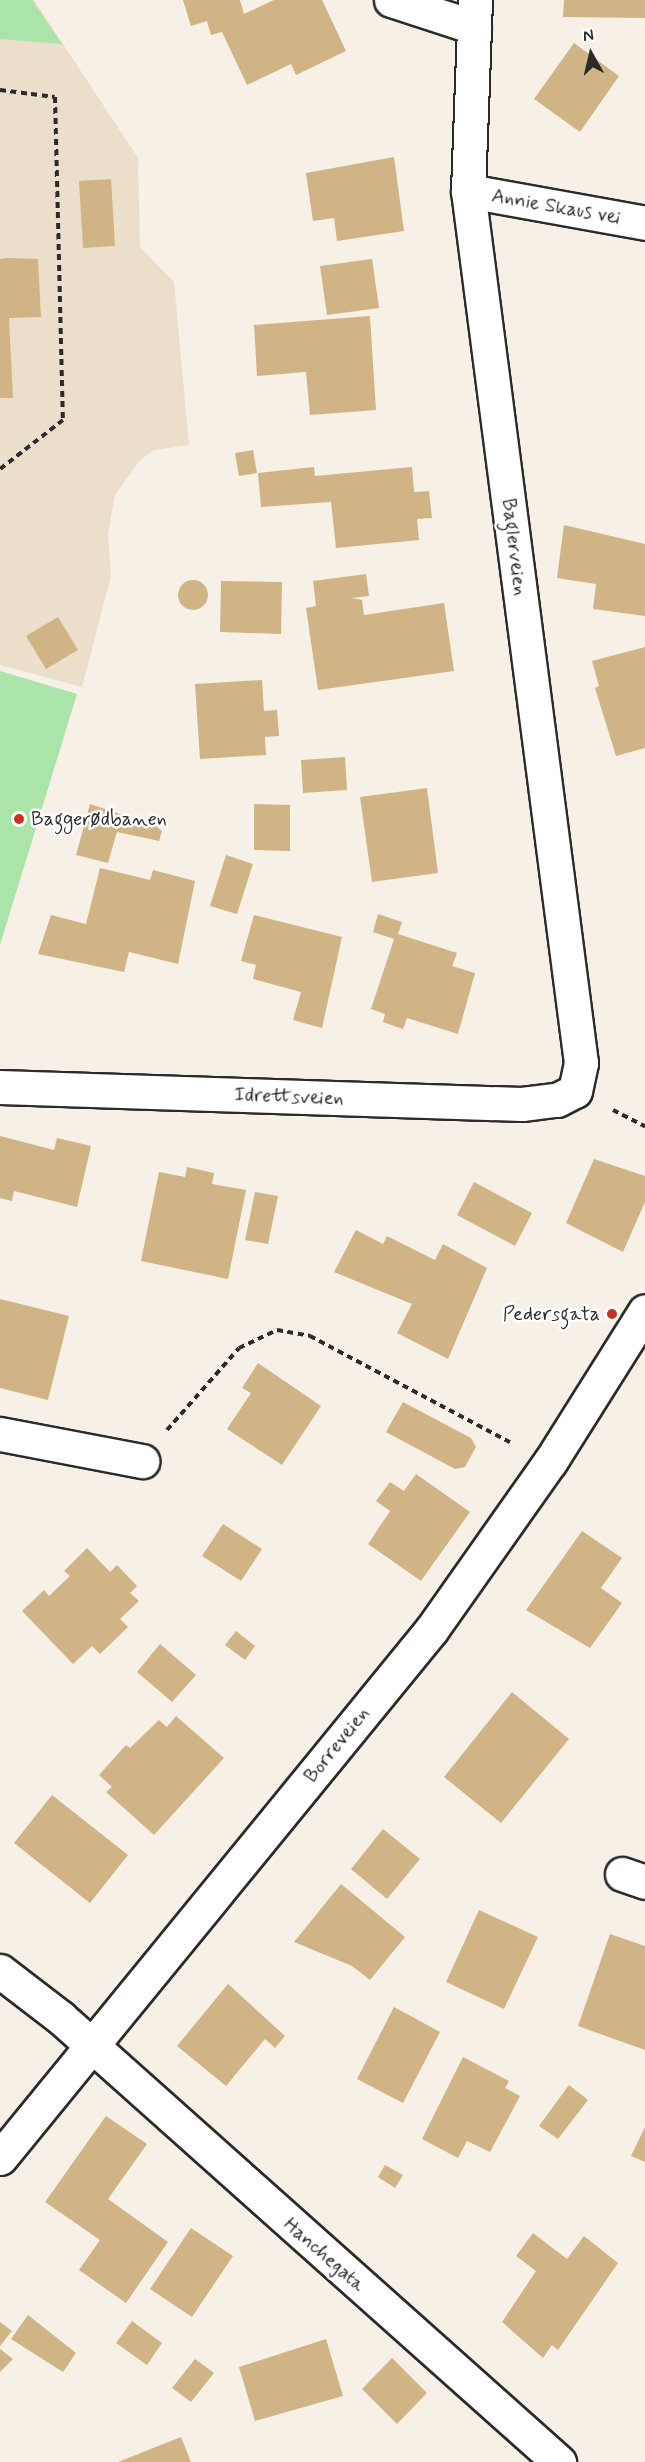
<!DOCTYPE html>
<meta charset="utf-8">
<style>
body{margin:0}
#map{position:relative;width:645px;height:2462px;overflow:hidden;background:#f6f0e7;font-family:Mynerve,sans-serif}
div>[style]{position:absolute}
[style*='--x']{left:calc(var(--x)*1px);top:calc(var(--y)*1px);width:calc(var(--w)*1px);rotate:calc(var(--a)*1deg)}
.built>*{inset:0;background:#ebdeca}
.green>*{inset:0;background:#aae4a9}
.building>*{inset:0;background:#d1b486}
.round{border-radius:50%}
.path>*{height:4px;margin-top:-2px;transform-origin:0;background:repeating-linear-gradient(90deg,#2b2b2b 0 6px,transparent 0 10.5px)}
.roads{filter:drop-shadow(2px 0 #2b2b2b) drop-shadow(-2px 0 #2b2b2b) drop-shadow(0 2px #2b2b2b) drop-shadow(0 -2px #2b2b2b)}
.minor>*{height:33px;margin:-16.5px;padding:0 16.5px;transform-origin:16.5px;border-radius:16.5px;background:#fff}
.secondary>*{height:33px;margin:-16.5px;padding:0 16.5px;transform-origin:16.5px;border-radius:16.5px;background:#fff}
.dots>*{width:16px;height:16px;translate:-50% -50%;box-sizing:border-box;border:3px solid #fff;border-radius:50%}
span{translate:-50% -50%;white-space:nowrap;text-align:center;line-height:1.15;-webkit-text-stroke:5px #fff;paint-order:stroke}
.street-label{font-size:20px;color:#2b2b2b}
.poi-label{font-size:20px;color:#2b2b2b}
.left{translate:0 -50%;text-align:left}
.right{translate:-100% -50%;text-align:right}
.north{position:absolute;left:561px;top:24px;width:60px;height:60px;-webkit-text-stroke:4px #fff;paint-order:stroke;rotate:352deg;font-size:16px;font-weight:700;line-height:24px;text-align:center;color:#2b2b2b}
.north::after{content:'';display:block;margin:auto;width:21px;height:27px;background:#2b2b2b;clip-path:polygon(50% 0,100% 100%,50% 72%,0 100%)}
</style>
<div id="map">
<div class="built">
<div style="clip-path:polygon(0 0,34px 0,138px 158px,140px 247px,174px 282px,189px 445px,154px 450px,140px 460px,115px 495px,108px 534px,111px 576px,82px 687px,0 665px)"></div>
</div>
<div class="green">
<div style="clip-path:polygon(0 0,32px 0,62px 44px,0 39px)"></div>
<div style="clip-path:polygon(0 671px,77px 694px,0 945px)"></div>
</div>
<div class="building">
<div style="clip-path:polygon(183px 0,240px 0,244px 14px,274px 0,322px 0,346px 51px,296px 75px,291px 64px,247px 85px,222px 32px,211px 35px,207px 21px,191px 26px)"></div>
<div style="clip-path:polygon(564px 0,645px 0,645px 18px,563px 17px)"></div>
<div style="clip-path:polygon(574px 43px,619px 76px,580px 132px,534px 99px)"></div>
<div style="clip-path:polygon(394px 157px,404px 231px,337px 241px,334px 218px,313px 221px,306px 173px)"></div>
<div style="clip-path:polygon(111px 179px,115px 246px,83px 248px,79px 181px)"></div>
<div style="clip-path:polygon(7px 258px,38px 259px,41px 317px,9px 318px,13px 398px,0 398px,0 259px)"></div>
<div style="clip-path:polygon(372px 259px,379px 308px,327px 315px,320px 266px)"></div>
<div style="clip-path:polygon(370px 316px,376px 410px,310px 415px,306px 372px,257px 376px,254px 325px)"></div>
<div style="clip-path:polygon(253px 450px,257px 473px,239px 476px,235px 453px)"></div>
<div style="clip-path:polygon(314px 467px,315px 476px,412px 467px,414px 492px,429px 491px,432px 518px,417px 519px,419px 540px,336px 548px,331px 502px,261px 507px,258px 473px)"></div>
<div style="clip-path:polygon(564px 525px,645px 544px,645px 616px,593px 609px,596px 584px,557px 578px)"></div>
<div style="clip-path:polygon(366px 574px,369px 596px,352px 598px,362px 600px,364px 615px,444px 603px,454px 671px,318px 690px,306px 608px,316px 606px,313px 581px)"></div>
<div class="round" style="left:178px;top:580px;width:30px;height:30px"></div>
<div style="clip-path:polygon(221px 581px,282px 582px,281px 634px,220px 632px)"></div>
<div style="clip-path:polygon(58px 617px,78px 650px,46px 669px,26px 636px)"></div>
<div style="clip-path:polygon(645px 647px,645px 748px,616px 756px,595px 688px,599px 686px,592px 661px)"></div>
<div style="clip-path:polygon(262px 680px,264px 711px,277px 710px,279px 736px,265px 737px,266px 755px,200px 759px,195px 684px)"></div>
<div style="clip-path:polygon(345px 757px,347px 790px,303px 793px,301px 760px)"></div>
<div style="clip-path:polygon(427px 788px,438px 873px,372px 882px,360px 797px)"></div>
<div style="clip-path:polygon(90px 804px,156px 826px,162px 831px,159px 841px,117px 832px,108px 863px,76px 855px)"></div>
<div style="clip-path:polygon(254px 804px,290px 805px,290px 851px,254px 850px)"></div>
<div style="clip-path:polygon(226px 855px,253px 864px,237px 914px,210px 906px)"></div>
<div style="clip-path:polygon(100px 868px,150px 880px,153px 870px,195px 881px,178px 964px,129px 952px,124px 972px,38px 954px,51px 915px,86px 924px)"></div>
<div style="clip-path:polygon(378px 914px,402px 922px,398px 934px,457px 953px,452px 966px,475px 973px,458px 1034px,407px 1018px,403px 1029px,383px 1022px,385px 1014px,371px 1009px,394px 939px,373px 932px)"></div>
<div style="clip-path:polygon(254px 915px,342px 937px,322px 1028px,293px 1020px,301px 992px,253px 979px,256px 965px,241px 961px)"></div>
<div style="clip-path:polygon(0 1136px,54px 1150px,57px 1138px,91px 1146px,77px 1207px,14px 1191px,12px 1201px,0 1198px)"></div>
<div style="clip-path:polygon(594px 1159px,645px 1176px,645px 1202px,623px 1252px,566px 1223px)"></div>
<div style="clip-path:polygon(187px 1167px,214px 1173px,212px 1184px,246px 1190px,228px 1279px,141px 1261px,159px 1172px,185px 1177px)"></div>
<div style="clip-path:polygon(474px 1182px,532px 1213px,515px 1246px,457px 1215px)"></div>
<div style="clip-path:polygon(255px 1192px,278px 1196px,268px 1244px,245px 1240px)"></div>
<div style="clip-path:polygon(356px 1230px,383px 1244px,387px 1236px,435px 1260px,443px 1244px,487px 1268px,448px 1359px,397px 1333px,412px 1304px,334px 1272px)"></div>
<div style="clip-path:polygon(0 1299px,69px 1316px,48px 1400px,0 1388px)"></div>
<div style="clip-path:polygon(258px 1363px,321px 1406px,282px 1465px,227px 1429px,251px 1393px,242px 1388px)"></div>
<div style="clip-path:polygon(403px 1402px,471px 1438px,476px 1447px,465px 1467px,455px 1469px,386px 1432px)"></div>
<div style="clip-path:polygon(416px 1474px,470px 1512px,421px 1581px,368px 1544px,390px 1511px,376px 1501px,390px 1482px,404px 1491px)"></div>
<div style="clip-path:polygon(223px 1524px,262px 1549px,241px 1581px,202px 1556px)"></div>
<div style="clip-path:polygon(582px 1531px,622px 1558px,601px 1588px,622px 1603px,590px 1648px,526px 1610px)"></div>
<div style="clip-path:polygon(87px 1548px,110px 1572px,117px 1565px,137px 1586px,130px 1593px,139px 1601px,120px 1619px,128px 1627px,100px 1654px,92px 1646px,73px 1664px,22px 1611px,44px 1590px,49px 1596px,70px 1576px,64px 1571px)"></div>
<div style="clip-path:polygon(236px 1631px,255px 1646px,245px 1660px,225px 1645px)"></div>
<div style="clip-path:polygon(160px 1644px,196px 1675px,172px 1702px,137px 1672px)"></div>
<div style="clip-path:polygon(512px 1692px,569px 1739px,501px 1823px,444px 1777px)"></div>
<div style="clip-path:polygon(176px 1716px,224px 1758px,154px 1835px,106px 1792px,112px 1787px,99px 1775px,126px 1745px,130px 1748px,159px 1720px,167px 1727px)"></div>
<div style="clip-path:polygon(52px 1795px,128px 1855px,90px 1903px,14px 1843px)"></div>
<div style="clip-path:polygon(383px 1829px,420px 1859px,387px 1899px,351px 1869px)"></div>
<div style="clip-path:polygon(341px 1884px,405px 1937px,370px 1980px,352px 1966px,294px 1942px)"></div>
<div style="clip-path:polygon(479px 1910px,538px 1937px,504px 2009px,446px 1982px)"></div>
<div style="clip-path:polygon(610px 1934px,645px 1946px,645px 2050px,578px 2026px)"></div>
<div style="clip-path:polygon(228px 1984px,285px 2036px,275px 2048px,265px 2039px,226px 2086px,177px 2046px)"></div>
<div style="clip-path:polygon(394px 2007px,440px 2032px,403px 2103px,357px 2079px)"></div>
<div style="clip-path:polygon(463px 2057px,509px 2081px,505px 2088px,520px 2096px,490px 2152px,467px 2141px,458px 2158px,422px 2139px)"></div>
<div style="clip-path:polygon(569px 2085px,588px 2100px,558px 2139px,539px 2126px)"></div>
<div style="clip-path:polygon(106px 2116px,147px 2144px,108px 2199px,168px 2242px,126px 2303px,79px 2270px,100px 2240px,45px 2202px)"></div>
<div style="clip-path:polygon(645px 2127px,645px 2162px,631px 2156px)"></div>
<div style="clip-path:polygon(385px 2165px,403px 2175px,395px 2188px,378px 2177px)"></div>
<div style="clip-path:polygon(191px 2228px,233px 2256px,192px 2317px,150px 2289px)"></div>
<div style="clip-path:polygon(533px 2233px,567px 2259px,584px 2236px,618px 2263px,558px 2350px,552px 2345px,543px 2358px,502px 2322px,536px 2271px,516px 2256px)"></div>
<div style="clip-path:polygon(28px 2315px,76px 2353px,63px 2372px,11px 2339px)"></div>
<div style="clip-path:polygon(132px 2321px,162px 2343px,147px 2365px,116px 2343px)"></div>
<div style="clip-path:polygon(0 2322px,12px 2331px,0 2346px)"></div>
<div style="clip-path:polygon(326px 2339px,343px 2396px,255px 2421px,239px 2367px)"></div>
<div style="clip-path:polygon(0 2349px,13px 2359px,0 2372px)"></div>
<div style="clip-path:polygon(392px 2358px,427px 2393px,397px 2424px,362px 2389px)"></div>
<div style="clip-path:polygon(195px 2359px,214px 2373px,191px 2402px,172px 2388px)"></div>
<div style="clip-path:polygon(181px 2437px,191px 2462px,118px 2462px)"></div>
</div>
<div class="path">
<div style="--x:0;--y:90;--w:55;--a:7.3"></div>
<div style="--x:55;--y:97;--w:323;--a:88.6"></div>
<div style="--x:63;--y:420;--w:80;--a:142.1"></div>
<div style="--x:613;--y:1110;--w:36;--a:27"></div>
<div style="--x:167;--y:1430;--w:109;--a:-48.7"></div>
<div style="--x:239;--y:1348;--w:42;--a:-25.3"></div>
<div style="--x:277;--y:1330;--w:34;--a:10"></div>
<div style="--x:310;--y:1336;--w:228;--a:28"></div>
</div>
<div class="roads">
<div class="minor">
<div style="--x:391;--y:0;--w:87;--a:18"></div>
<div style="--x:468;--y:191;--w:180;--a:10.2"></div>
<div style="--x:0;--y:1087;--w:522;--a:1.87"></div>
<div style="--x:522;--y:1104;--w:35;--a:-7"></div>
<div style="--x:557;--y:1100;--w:20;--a:-27"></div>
<div style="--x:575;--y:1091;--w:29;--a:-78"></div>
<div style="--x:581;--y:1063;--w:879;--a:-97.38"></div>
<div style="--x:468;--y:191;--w:191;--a:-87.9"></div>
<div style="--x:0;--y:1434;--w:145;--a:10.8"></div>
<div style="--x:622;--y:1874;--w:24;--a:19"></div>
<div style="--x:0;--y:1971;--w:76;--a:37.5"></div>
<div style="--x:60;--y:2017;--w:669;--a:41.73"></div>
</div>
<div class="secondary">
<div style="--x:0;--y:2158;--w:683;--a:-50.76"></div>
<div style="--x:432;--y:1629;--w:204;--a:-54.8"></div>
<div style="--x:550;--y:1462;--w:178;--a:-57.8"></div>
</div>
</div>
<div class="dots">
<div style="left:19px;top:819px;background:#c8321e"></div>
<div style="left:612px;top:1314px;background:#c8321e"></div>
</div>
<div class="street-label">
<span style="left:556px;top:207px;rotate:10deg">Annie Skaus vei</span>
<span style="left:514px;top:547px;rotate:83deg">Baglerveien</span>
<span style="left:289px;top:1097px;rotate:2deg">Idrettsveien</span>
<span style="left:337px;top:1745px;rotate:-51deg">Borreveien</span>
<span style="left:324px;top:2255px;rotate:41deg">Hanchegata</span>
</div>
<div class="poi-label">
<span class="left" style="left:31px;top:819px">Baggerødbanen</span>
<span class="right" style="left:600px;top:1314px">Pedersgata</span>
</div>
<div class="north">N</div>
</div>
